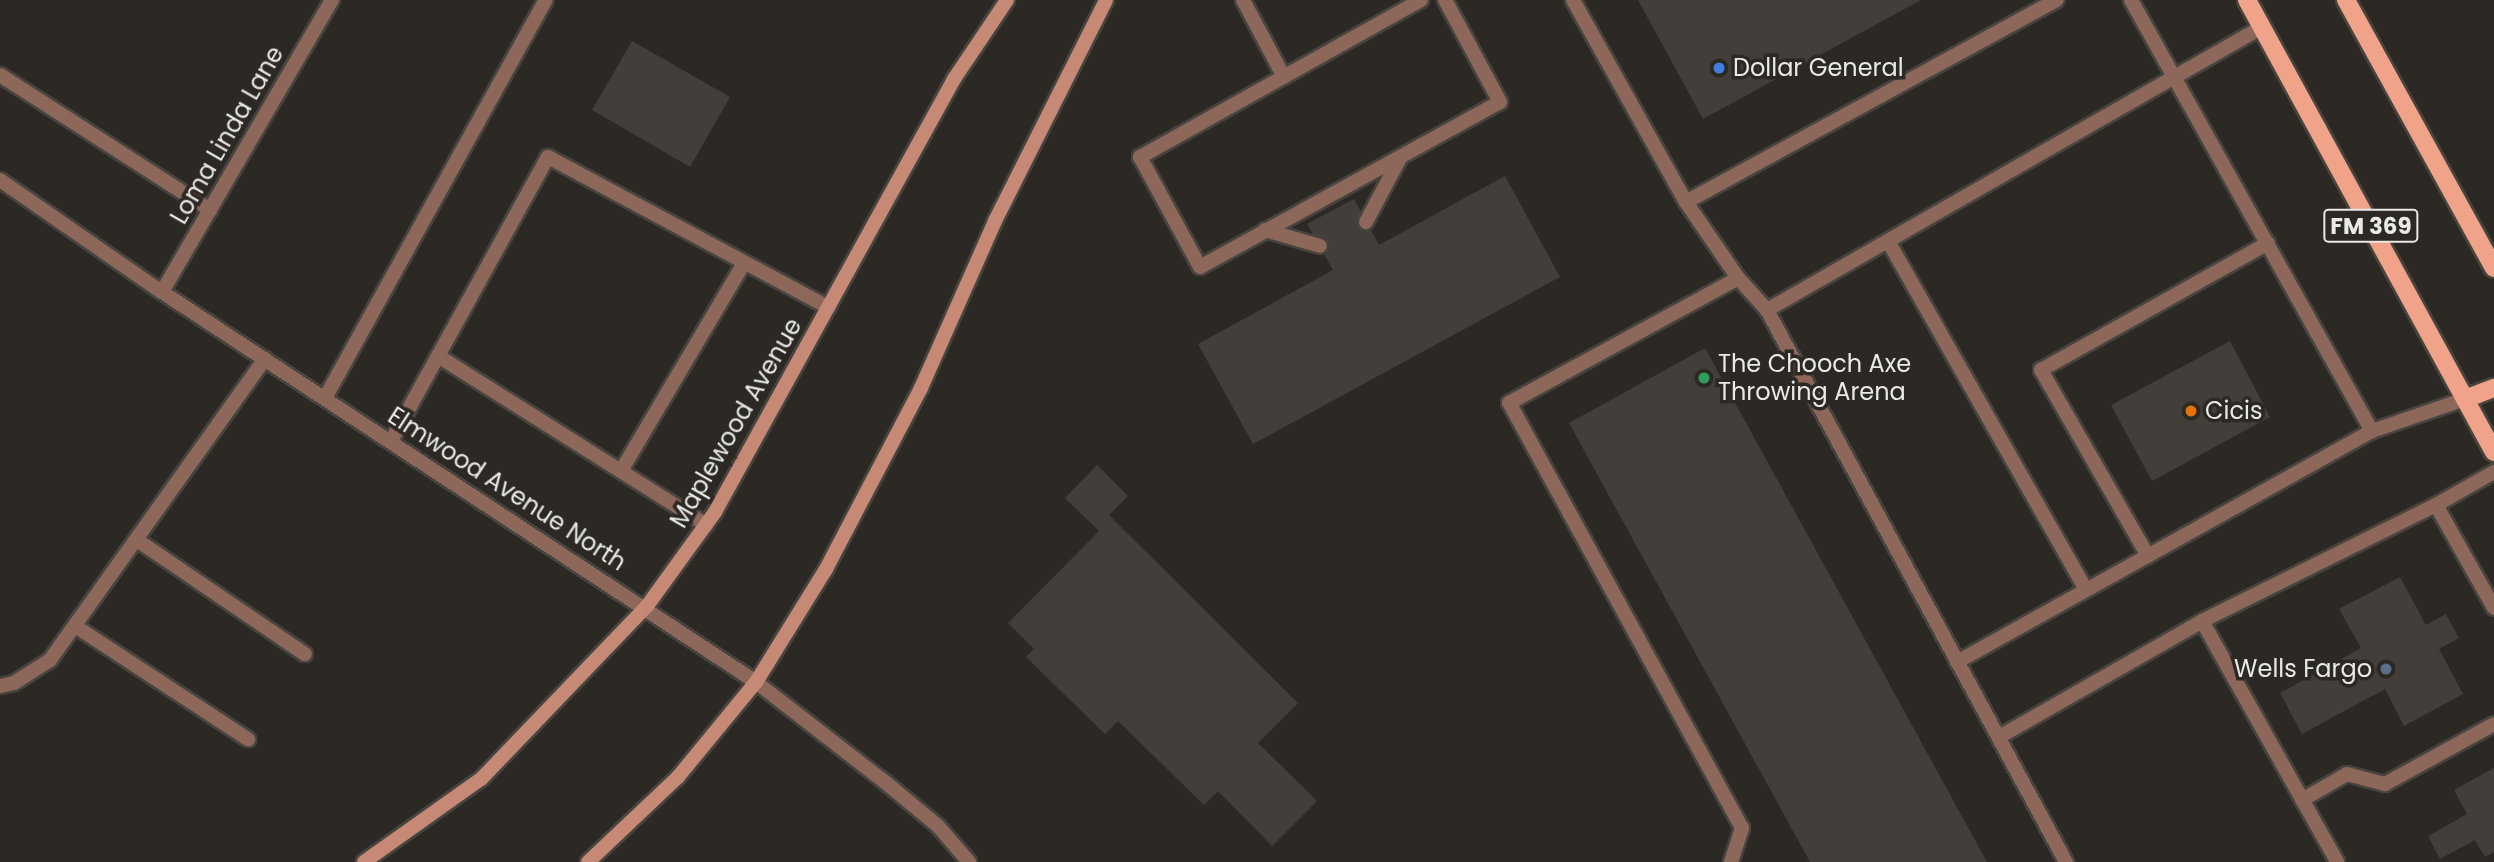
<!DOCTYPE html>
<style>
body{margin:0}
#map{position:relative;width:2494px;height:862px;overflow:hidden;background:#2c2924;font-family:Poppins,sans-serif}
div>[style]{position:absolute}
[style*='--x']{left:calc(var(--x)*1px);top:calc(var(--y)*1px);width:calc(var(--w)*1px);rotate:calc(var(--a)*1deg)}
.building>*{inset:0;background:#433e3a}
.roads{filter:drop-shadow(2px 0 #47443f) drop-shadow(-2px 0 #47443f) drop-shadow(0 2px #47443f) drop-shadow(0 -2px #47443f)}
.lane>*{height:14px;margin:-7px;padding:0 7px;transform-origin:7px;border-radius:7px;background:#8d675a}
.street>*{height:14px;margin:-7px;padding:0 7px;transform-origin:7px;border-radius:7px;background:#8d675a}
.secondary>*{height:14px;margin:-7px;padding:0 7px;transform-origin:7px;border-radius:7px;background:#c58975}
.primary>*{height:18px;margin:-9px;padding:0 9px;transform-origin:9px;border-radius:9px;background:#f1a389}
.dots>*{width:19px;height:19px;translate:-50% -50%;box-sizing:border-box;border:4px solid #2c2924;border-radius:50%}
span{translate:-50% -50%;white-space:nowrap;text-align:center;line-height:1.15;-webkit-text-stroke:7px #2c2924;paint-order:stroke}
.shield-label span{padding:2px 5px;background:#2c2924;border:2px solid;border-radius:5px;-webkit-text-stroke-width:0}
.shield-label{font-size:23px;color:#eae9e5;font-weight:700}
.poi-label{font-size:24px;color:#eae9e5}
.left{translate:0 -50%;text-align:left}
.right{translate:-100% -50%;text-align:right}
.street-label{font-size:24px;color:#eae9e5}
</style>
<div id="map">
<div class="building">
<div style="clip-path:polygon(1638px 0,1921px 0,1703px 119px)"></div>
<div style="clip-path:polygon(632px 41px,730px 97px,690px 167px,592px 110px)"></div>
<div style="clip-path:polygon(1505px 176px,1560px 277px,1253px 444px,1198px 344px,1333px 270px,1307px 224px,1354px 199px,1379px 245px)"></div>
<div style="clip-path:polygon(2230px 341px,2270px 417px,2152px 481px,2111px 405px)"></div>
<div style="clip-path:polygon(1705px 348px,1987px 862px,1810px 862px,1569px 423px)"></div>
<div style="clip-path:polygon(1097px 465px,1128px 496px,1109px 515px,1298px 703px,1258px 743px,1317px 801px,1272px 846px,1218px 791px,1204px 805px,1118px 721px,1105px 734px,1026px 657px,1034px 649px,1008px 623px,1099px 531px,1065px 498px)"></div>
<div style="clip-path:polygon(2400px 577px,2426px 625px,2446px 614px,2459px 638px,2439px 649px,2463px 694px,2404px 726px,2385px 689px,2302px 734px,2280px 693px,2361px 648px,2339px 609px)"></div>
<div style="clip-path:polygon(2494px 768px,2494px 852px,2485px 857px,2475px 840px,2440px 859px,2428px 836px,2467px 814px,2454px 790px)"></div>
</div>
<div class="roads">
<div class="lane">
<div style="--x:1243;--y:0;--w:87;--a:62"></div>
<div style="--x:1421;--y:0;--w:322;--a:150.8"></div>
<div style="--x:1140;--y:157;--w:125;--a:61.4"></div>
<div style="--x:1200;--y:267;--w:342;--a:-28.8"></div>
<div style="--x:1500;--y:102;--w:116;--a:-118.3"></div>
<div style="--x:1573;--y:0;--w:231;--a:60.8"></div>
<div style="--x:2131;--y:0;--w:494;--a:60.8"></div>
<div style="--x:2372;--y:431;--w:98;--a:-19"></div>
<div style="--x:0;--y:75;--w:250;--a:32.7"></div>
<div style="--x:1366;--y:222;--w:72;--a:-62"></div>
<div style="--x:1265;--y:230;--w:57;--a:16.2"></div>
<div style="--x:1888;--y:241;--w:401;--a:60.4"></div>
<div style="--x:1738;--y:278;--w:92;--a:-124.4"></div>
<div style="--x:1686;--y:202;--w:422;--a:-28.6"></div>
<div style="--x:1767;--y:310;--w:570;--a:-29.76"></div>
<div style="--x:438;--y:356;--w:227;--a:-61.1"></div>
<div style="--x:548;--y:157;--w:318;--a:28.2"></div>
<div style="--x:325;--y:398;--w:455;--a:-61"></div>
<div style="--x:391;--y:441;--w:97;--a:-61.1"></div>
<div style="--x:438;--y:356;--w:317;--a:32.2"></div>
<div style="--x:621;--y:471;--w:242;--a:-59.4"></div>
<div style="--x:2494;--y:472;--w:67;--a:150.4"></div>
<div style="--x:2436;--y:505;--w:118;--a:60.6"></div>
<div style="--x:137;--y:540;--w:203;--a:34.2"></div>
<div style="--x:2148;--y:556;--w:215;--a:-119.9"></div>
<div style="--x:2041;--y:370;--w:260;--a:-29.2"></div>
<div style="--x:2202;--y:621;--w:261;--a:-26.4"></div>
<div style="--x:75;--y:626;--w:207;--a:33.2"></div>
<div style="--x:1957;--y:662;--w:475;--a:-29.1"></div>
<div style="--x:1999;--y:737;--w:234;--a:-29.7"></div>
<div style="--x:2202;--y:621;--w:276;--a:60.7"></div>
<div style="--x:2302;--y:800;--w:52;--a:-30"></div>
<div style="--x:2347;--y:774;--w:39;--a:15"></div>
<div style="--x:2385;--y:784;--w:124;--a:-28.8"></div>
<div style="--x:1731;--y:862;--w:36;--a:-72"></div>
<div style="--x:1742;--y:828;--w:485;--a:-118.7"></div>
<div style="--x:1509;--y:403;--w:261;--a:-28.6"></div>
<div style="--x:1738;--y:278;--w:43;--a:47.8"></div>
<div style="--x:1767;--y:310;--w:628;--a:61.56"></div>
</div>
<div class="street">
<div style="--x:0;--y:180;--w:197;--a:34.7"></div>
<div style="--x:162;--y:292;--w:711;--a:33.29"></div>
<div style="--x:756;--y:682;--w:163;--a:37.8"></div>
<div style="--x:885;--y:782;--w:69;--a:39.7"></div>
<div style="--x:938;--y:826;--w:48;--a:49.3"></div>
<div style="--x:162;--y:292;--w:338;--a:-59.8"></div>
<div style="--x:0;--y:686;--w:14;--a:-12"></div>
<div style="--x:14;--y:683;--w:43;--a:-32.6"></div>
<div style="--x:50;--y:660;--w:370;--a:-54.5"></div>
</div>
<div class="secondary">
<div style="--x:364;--y:862;--w:143;--a:-35.4"></div>
<div style="--x:481;--y:779;--w:240;--a:-46.2"></div>
<div style="--x:647;--y:606;--w:116;--a:-54.1"></div>
<div style="--x:715;--y:512;--w:495;--a:-61.1"></div>
<div style="--x:954;--y:79;--w:95;--a:-56.1"></div>
<div style="--x:588;--y:862;--w:124;--a:-43.4"></div>
<div style="--x:678;--y:777;--w:123;--a:-50.6"></div>
<div style="--x:756;--y:682;--w:133;--a:-58.2"></div>
<div style="--x:826;--y:569;--w:204;--a:-62.3"></div>
<div style="--x:921;--y:388;--w:183;--a:-66.1"></div>
<div style="--x:995;--y:221;--w:247;--a:-63.3"></div>
</div>
<div class="primary">
<div style="--x:2247;--y:0;--w:515;--a:61.35"></div>
<div style="--x:2346;--y:0;--w:306;--a:61.1"></div>
<div style="--x:2465;--y:399;--w:31;--a:-21"></div>
</div>
</div>
<div class="dots">
<div style="left:1719px;top:68px;background:#3f7fe0"></div>
<div style="left:1704px;top:378px;background:#2e9e5b"></div>
<div style="left:2191px;top:411px;background:#e8710a"></div>
<div style="left:2386px;top:669px;background:#5c6f8a"></div>
</div>
<div class="shield-label">
<span style="left:2371px;top:226px">FM 369</span>
</div>
<div class="poi-label">
<span class="left" style="left:1733px;top:68px">Dollar General</span>
<span class="left" style="left:1718px;top:378px">The Chooch Axe<br>Throwing Arena</span>
<span class="left" style="left:2205px;top:411px">Cicis</span>
<span class="right" style="left:2372px;top:669px">Wells Fargo</span>
</div>
<div class="street-label">
<span style="left:227px;top:135px;rotate:-60deg">Loma Linda Lane</span>
<span style="left:736px;top:423px;rotate:-60deg">Maplewood Avenue</span>
<span style="left:507px;top:489px;rotate:33deg">Elmwood Avenue North</span>
</div>
</div>
